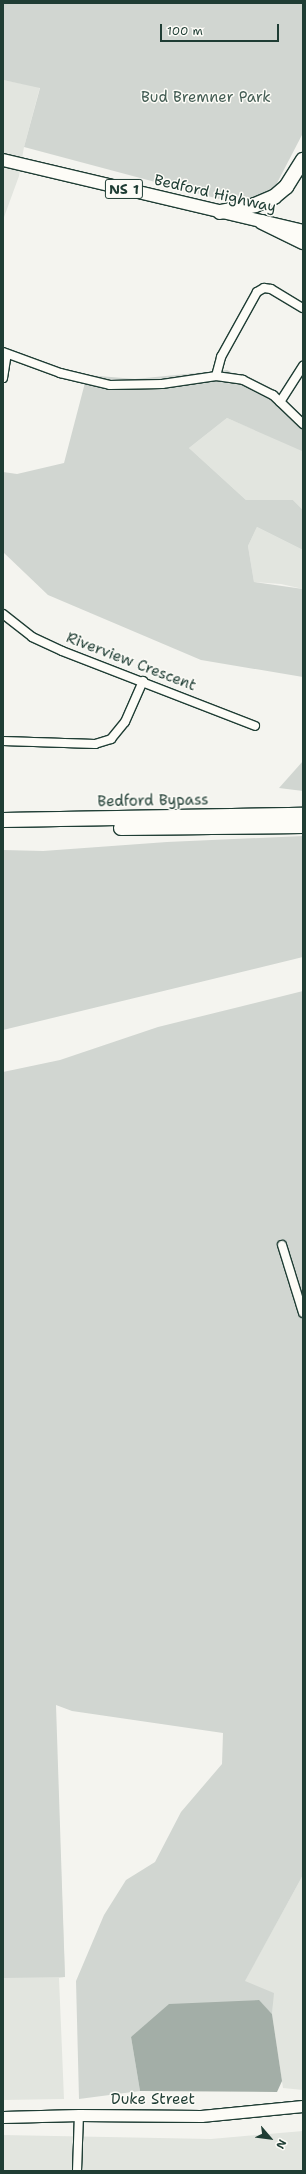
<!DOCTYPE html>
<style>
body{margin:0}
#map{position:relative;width:306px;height:2174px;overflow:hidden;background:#f4f4ef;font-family:"Shantell Sans",sans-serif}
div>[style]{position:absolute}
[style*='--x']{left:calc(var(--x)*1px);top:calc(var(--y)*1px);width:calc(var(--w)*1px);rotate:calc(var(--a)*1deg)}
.built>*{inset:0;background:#e2e5df}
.green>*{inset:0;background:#d1d6d1}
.water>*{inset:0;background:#a3aea7}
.roads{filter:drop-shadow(1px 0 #1f3d34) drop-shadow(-1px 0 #1f3d34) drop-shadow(0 1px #1f3d34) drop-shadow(0 -1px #1f3d34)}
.minor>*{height:8px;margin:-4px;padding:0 4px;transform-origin:4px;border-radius:4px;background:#fdfcf7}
.secondary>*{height:11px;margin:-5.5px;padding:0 5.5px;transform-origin:5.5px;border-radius:5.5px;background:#fdfcf7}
.primary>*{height:12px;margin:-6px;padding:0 6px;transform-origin:6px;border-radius:6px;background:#fdfcf7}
.motorway>*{height:14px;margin:-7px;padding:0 7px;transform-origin:7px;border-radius:7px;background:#fdfcf7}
span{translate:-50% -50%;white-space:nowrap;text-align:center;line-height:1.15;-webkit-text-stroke:3px #fdfcf7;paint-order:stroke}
.shield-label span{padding:1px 3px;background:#fdfcf7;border:1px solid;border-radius:3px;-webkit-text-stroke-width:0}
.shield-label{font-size:14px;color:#1f3d34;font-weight:700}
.park-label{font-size:15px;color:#435c53}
.street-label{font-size:15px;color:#1f3d34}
.frame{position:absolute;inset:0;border:4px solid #1f3d34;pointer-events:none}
.north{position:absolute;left:250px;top:2118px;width:40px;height:40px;-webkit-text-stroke:3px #fdfcf7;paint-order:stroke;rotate:118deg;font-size:11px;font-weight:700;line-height:16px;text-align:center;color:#1f3d34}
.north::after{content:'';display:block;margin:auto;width:14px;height:18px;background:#1f3d34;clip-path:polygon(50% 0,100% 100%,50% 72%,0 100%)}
.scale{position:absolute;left:160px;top:24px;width:119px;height:18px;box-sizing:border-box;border:2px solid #1f3d34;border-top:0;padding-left:5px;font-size:12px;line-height:14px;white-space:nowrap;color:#1f3d34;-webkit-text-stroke:3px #fdfcf7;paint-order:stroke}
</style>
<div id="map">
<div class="built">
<div style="clip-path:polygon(3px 80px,40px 87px,24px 147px,19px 176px,3px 220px)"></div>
<div style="clip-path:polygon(227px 418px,303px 450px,303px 510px,293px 500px,246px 500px,189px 448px)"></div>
<div style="clip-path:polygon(257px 527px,303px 550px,303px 589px,281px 584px,254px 582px,248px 546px)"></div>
<div style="clip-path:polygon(3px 1705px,55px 1705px,65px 1977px,59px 1978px,64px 2099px,3px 2100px)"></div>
<div style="clip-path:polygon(303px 1875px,303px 2090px,283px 2088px,272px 2014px,273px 1993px,244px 1982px)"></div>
<div style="clip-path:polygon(303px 2131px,303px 2171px,3px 2171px,3px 2135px,211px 2139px)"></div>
</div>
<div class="green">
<div style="clip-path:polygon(3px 3px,303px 3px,303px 133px,276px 185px,259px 197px,234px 203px,24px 147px,40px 88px,3px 80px)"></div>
<div style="clip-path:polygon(227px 370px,274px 394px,303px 421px,302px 451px,227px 418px,189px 448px,246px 500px,293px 500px,303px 510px,303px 550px,257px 527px,248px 546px,254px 582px,303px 589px,303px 677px,201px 660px,48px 595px,3px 552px,3px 472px,17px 474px,64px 463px,87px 375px,135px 379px)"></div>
<div style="clip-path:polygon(303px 761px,303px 791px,279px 788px)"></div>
<div style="clip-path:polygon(303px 836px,303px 957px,3px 1030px,3px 850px,43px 851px,167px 842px)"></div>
<div style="clip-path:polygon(303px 991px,303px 1875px,245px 1981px,274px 1993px,272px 2014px,258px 2000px,131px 2037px,140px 2091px,79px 2099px,76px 1981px,104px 1915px,126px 1880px,155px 1862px,181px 1812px,222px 1764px,223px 1733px,72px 1711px,56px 1705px,65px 1977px,3px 1978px,3px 1072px,60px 1060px,158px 1027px)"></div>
</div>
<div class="water">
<div style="clip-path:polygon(259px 2000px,272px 2014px,282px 2081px,277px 2092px,140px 2091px,131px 2037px,169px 2004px)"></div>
</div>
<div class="roads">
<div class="minor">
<div style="--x:3;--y:352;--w:61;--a:20.2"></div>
<div style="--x:60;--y:373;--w:51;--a:13.5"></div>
<div style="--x:110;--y:385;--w:52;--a:-1.1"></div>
<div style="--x:162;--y:384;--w:55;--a:-8.4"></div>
<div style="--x:216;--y:376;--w:27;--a:8"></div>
<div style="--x:243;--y:380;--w:34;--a:27"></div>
<div style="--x:273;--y:395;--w:42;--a:44"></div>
<div style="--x:216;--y:376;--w:20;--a:-75"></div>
<div style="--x:221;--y:357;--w:74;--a:-61"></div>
<div style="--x:257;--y:292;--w:8;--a:-30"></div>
<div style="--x:264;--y:288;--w:7;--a:8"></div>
<div style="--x:271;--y:289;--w:37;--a:31"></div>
<div style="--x:3;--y:378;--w:24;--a:-81"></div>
<div style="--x:280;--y:402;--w:43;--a:-57.4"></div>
<div style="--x:3;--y:614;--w:37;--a:38"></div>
<div style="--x:32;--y:637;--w:33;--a:25"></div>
<div style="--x:62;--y:651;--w:207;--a:21.2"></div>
<div style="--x:3;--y:741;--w:92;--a:1.9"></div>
<div style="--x:95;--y:744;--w:17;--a:-17"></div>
<div style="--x:111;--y:739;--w:22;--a:-51"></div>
<div style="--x:125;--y:722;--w:45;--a:-66.3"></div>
<div style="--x:282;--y:1245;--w:71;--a:72.8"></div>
<div style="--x:77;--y:2171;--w:56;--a:-88"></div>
</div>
<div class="secondary">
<div style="--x:3;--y:2117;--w:76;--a:-1.5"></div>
<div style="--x:79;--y:2115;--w:122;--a:0.5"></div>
<div style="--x:201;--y:2116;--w:102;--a:-5.6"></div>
</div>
<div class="primary">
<div style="--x:3;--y:160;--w:308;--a:13.3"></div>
</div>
<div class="motorway">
<div style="--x:220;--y:212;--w:36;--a:-11"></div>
<div style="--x:255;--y:205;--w:21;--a:-23"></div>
<div style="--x:274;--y:197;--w:16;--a:-40"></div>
<div style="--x:286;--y:187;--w:32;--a:-58"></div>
<div style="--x:262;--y:222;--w:46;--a:26"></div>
<div style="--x:3;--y:820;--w:300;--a:-1"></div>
<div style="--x:121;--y:828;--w:182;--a:-0.6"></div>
</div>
</div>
<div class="shield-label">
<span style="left:124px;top:189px">NS 1</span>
</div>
<div class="park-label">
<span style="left:206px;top:98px">Bud Bremner Park</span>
</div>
<div class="street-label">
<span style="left:215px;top:194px;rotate:13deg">Bedford Highway</span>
<span style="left:131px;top:662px;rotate:21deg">Riverview Crescent</span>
<span style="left:153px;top:801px;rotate:-1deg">Bedford Bypass</span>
<span style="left:153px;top:2100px">Duke Street</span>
</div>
<div class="frame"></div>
<div class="north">N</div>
<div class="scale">100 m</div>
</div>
